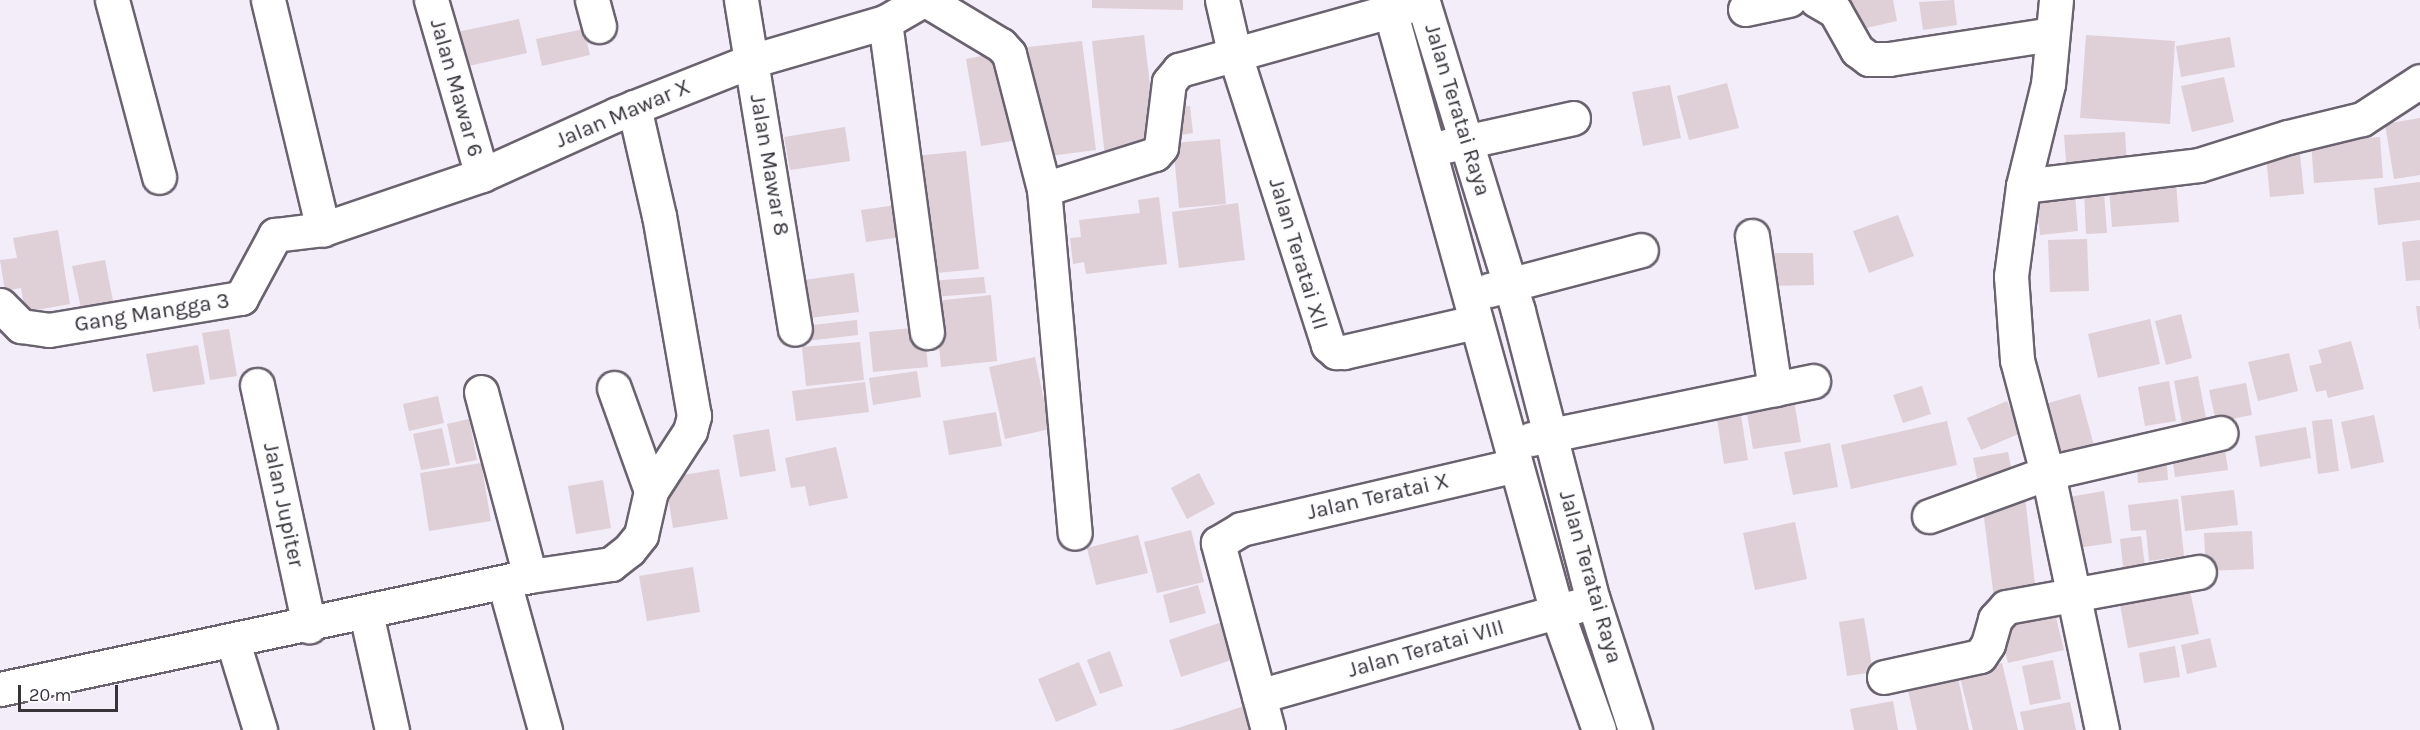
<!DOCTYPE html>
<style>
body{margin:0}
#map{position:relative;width:2420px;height:730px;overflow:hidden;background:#f3ecf9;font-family:Karla,sans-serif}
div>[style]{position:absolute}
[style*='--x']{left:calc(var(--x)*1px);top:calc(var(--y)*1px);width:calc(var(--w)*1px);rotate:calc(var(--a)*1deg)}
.building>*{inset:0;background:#dfcfd7}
.roads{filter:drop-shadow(2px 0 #6a636f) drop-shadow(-2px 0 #6a636f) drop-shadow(0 2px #6a636f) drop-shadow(0 -2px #6a636f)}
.minor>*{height:33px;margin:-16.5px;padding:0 16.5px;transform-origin:16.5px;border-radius:16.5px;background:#fff}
span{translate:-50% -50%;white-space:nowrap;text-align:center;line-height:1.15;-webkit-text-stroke:5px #fdfcfe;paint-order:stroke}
.street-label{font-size:22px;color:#373439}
.scale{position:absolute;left:18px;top:685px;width:100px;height:27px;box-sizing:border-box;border:3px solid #373439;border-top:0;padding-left:8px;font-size:18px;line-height:21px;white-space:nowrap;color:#373439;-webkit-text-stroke:4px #fdfcfe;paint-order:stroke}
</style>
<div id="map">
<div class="building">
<div style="clip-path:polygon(1092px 0,1183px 0,1183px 10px,1092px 8px)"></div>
<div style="clip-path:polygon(1847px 0,1893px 0,1897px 21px,1853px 31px)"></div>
<div style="clip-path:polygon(1954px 0,1957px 25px,1923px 30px,1919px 2px)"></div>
<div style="clip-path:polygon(519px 19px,527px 53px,464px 67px,457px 32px)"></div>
<div style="clip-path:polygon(584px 29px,590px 55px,542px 66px,536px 39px)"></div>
<div style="clip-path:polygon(1144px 35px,1158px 151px,1105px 157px,1092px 41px)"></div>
<div style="clip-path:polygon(2086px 35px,2175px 41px,2170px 124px,2080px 118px)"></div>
<div style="clip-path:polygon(2230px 37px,2235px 67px,2181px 77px,2176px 46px)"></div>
<div style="clip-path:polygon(1082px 41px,1096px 150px,1042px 157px,1028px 47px)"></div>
<div style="clip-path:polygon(1002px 52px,1018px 140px,981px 146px,966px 59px)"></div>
<div style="clip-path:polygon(2224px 77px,2234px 122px,2192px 132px,2181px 86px)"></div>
<div style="clip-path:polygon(1727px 83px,1739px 128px,1689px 140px,1677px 96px)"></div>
<div style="clip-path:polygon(1670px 85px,1681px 138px,1643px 146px,1632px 92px)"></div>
<div style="clip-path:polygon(1190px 106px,1193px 133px,1176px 136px,1172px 108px)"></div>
<div style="clip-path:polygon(2420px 118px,2420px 175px,2394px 179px,2385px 124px)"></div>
<div style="clip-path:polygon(845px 127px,850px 161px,790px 170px,784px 137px)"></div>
<div style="clip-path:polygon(2125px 132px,2127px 169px,2067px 173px,2064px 135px)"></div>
<div style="clip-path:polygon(2380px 137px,2383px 178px,2314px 183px,2311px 142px)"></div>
<div style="clip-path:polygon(1220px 139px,1226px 204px,1179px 208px,1173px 143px)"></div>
<div style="clip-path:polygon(2299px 144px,2304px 194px,2270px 197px,2265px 146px)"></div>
<div style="clip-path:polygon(966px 151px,979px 269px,926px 274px,914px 156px)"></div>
<div style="clip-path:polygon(2176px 182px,2179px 222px,2112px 227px,2109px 187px)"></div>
<div style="clip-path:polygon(2420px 182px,2420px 220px,2378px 225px,2374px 188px)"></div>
<div style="clip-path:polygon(2104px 192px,2107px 233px,2086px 234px,2084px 193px)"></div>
<div style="clip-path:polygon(2075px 194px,2078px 231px,2040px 235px,2036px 197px)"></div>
<div style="clip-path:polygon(1159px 197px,1167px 264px,1086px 274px,1084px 262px,1073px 264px,1070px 238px,1081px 237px,1079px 220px,1140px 213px,1138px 200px)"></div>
<div style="clip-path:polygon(1238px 203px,1245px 260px,1179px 268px,1172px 212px)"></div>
<div style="clip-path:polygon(904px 204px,908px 236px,866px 242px,861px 210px)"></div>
<div style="clip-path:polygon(1898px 215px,1914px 256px,1869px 273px,1853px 231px)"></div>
<div style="clip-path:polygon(58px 230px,70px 304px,25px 312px,21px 288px,5px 291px,0 260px,17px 258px,13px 238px)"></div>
<div style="clip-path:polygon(2087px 239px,2089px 291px,2050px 292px,2048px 240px)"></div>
<div style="clip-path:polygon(2420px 240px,2420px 280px,2406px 281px,2402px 242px)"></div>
<div style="clip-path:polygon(1770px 253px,1813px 253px,1814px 285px,1770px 286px)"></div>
<div style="clip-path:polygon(105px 260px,114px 306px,82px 313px,72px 266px)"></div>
<div style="clip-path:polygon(854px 273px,859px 312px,809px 318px,804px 280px)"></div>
<div style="clip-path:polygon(984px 277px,986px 293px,932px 297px,930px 281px)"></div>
<div style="clip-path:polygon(991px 295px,997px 361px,941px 367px,935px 301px)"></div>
<div style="clip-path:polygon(2416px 306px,2420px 306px,2420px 329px,2419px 329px)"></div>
<div style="clip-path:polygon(2181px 314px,2192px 358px,2166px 365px,2155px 321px)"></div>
<div style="clip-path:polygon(2150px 319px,2160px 364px,2098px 378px,2088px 334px)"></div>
<div style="clip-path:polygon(857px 320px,858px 335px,806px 341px,804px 326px)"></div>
<div style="clip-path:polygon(924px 327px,928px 367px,873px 372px,869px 332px)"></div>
<div style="clip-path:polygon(229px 329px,237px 376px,210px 380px,202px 333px)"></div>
<div style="clip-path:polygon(2351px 341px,2364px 389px,2328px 398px,2326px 390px,2316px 392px,2309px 366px,2322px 363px,2318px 350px)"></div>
<div style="clip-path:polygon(860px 342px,864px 380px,806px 386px,802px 347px)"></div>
<div style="clip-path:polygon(198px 345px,205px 384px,153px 392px,146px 354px)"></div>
<div style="clip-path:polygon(2289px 353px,2298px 391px,2258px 401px,2248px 362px)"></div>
<div style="clip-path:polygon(1035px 357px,1050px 429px,1005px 439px,989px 367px)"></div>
<div style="clip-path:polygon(917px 371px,921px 397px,873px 405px,869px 378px)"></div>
<div style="clip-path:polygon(2198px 376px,2206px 418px,2182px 423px,2174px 381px)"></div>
<div style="clip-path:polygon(2169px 381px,2176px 421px,2145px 426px,2138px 387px)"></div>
<div style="clip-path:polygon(865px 382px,869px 412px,796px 421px,792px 391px)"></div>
<div style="clip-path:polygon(2246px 383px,2252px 415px,2216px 422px,2209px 390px)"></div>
<div style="clip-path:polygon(1922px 386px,1931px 414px,1903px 423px,1893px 395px)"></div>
<div style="clip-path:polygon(2080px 394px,2096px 453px,2055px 465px,2038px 406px)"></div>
<div style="clip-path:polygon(1793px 395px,1801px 442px,1753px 449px,1745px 402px)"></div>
<div style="clip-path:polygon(438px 396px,444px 423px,409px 431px,403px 404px)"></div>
<div style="clip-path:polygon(2007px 401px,2021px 433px,1981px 450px,1967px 418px)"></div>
<div style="clip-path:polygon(1739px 403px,1748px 460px,1724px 464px,1715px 406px)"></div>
<div style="clip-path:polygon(996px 412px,1002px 446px,949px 455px,943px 421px)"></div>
<div style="clip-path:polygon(2374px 415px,2384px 462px,2351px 469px,2341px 422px)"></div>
<div style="clip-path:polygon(469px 419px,477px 460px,456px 464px,447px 424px)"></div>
<div style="clip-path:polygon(2332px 419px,2339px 471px,2318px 474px,2312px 421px)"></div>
<div style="clip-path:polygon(1947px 421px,1957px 465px,1851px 489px,1841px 445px)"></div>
<div style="clip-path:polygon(2306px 427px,2311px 458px,2260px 467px,2255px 436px)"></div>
<div style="clip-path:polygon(442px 428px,450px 465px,421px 470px,413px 434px)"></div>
<div style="clip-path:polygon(769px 429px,776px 471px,740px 477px,733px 435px)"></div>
<div style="clip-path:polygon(1830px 443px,1838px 487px,1793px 495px,1784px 452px)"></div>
<div style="clip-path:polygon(2224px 443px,2228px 470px,2175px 477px,2171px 449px)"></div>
<div style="clip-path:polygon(836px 447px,848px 498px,809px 506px,805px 486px,791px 488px,785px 458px)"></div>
<div style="clip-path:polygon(2008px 452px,2014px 483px,1979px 489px,1973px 458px)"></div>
<div style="clip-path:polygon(2166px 453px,2168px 480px,2138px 483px,2136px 456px)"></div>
<div style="clip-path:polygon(481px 463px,491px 521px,429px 531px,420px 473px)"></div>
<div style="clip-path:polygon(719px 469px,728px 519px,673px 528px,665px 478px)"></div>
<div style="clip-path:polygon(1199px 473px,1215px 504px,1187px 519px,1171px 488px)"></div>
<div style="clip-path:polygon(603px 480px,611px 528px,576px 534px,568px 486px)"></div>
<div style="clip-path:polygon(2234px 490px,2238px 525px,2185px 531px,2181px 496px)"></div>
<div style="clip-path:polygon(2104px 491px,2112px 543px,2077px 548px,2069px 497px)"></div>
<div style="clip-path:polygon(2025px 496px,2036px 594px,1994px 599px,1982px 501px)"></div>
<div style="clip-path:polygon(2178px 499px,2184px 556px,2149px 561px,2146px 530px,2131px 531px,2128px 505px)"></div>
<div style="clip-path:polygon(1795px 522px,1807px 579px,1755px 590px,1743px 533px)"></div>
<div style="clip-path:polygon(1191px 530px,1204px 582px,1157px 593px,1144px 542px)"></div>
<div style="clip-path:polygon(2252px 531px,2254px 569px,2206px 571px,2204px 533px)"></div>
<div style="clip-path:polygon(1138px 535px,1148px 573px,1096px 585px,1087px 548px)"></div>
<div style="clip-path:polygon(2141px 536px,2146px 573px,2124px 576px,2120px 539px)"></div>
<div style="clip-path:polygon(693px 567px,700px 612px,647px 621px,639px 576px)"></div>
<div style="clip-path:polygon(2188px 581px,2199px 634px,2128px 648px,2118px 594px)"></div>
<div style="clip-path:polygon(1198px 585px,1206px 613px,1170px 623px,1163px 595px)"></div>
<div style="clip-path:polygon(2054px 609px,2064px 650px,2008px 663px,1998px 622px)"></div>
<div style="clip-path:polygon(1864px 618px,1873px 672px,1847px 676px,1839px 622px)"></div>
<div style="clip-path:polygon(1222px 622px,1234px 659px,1181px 677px,1169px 640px)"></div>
<div style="clip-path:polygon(2210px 638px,2217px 667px,2187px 674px,2181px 645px)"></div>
<div style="clip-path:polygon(2175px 646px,2180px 677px,2144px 683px,2139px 653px)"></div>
<div style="clip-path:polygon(1110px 651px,1123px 686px,1100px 694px,1087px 660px)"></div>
<div style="clip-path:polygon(2053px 660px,2061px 699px,2030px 705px,2022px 666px)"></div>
<div style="clip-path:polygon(1079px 662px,1097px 705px,1056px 722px,1038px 679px)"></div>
<div style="clip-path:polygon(2002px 663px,2018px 730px,1973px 730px,1959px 673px)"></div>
<div style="clip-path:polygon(1958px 678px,1969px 730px,1917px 730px,1908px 690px)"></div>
<div style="clip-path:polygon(1893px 701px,1898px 730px,1854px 730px,1850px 709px)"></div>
<div style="clip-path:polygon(2070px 702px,2076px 730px,2024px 730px,2020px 712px)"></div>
<div style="clip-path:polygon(1244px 706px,1251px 730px,1172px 730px)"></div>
</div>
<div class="roads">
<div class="minor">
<div style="--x:112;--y:0;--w:183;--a:75.1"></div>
<div style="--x:268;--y:0;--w:236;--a:76.5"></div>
<div style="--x:431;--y:0;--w:182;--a:73.8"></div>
<div style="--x:592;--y:0;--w:27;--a:75"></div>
<div style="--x:741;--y:0;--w:333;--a:80.7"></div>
<div style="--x:926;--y:0;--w:87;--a:31"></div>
<div style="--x:1001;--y:45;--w:12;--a:48"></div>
<div style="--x:1009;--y:54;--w:139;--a:75.5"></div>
<div style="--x:1044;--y:189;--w:116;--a:-17.5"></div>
<div style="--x:1155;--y:154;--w:9;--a:-49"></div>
<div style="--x:1161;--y:147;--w:65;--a:-83"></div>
<div style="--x:1169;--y:82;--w:16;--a:-50"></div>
<div style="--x:1179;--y:70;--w:253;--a:-15.6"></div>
<div style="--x:1423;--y:2;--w:323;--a:72.9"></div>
<div style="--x:1518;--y:311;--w:299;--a:75.5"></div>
<div style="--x:1593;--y:600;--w:137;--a:72.1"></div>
<div style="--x:1222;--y:0;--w:53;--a:77"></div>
<div style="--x:1234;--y:52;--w:308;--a:72.2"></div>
<div style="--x:1328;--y:345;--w:11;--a:41"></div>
<div style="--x:1336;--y:352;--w:8;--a:0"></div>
<div style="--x:1344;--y:352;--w:134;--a:-12.9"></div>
<div style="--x:1816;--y:0;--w:22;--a:30"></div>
<div style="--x:1835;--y:11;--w:45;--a:60.6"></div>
<div style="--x:1857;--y:50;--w:15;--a:37"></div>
<div style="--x:1869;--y:59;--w:20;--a:0"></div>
<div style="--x:1889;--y:59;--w:165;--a:-8.7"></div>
<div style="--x:2056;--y:0;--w:84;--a:95.4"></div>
<div style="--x:2048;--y:84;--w:105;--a:103.8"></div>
<div style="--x:2023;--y:186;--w:91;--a:97.6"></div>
<div style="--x:2011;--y:276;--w:84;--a:85.9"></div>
<div style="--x:2017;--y:360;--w:132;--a:75.1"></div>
<div style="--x:2051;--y:488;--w:247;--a:78.1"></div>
<div style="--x:1745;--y:9;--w:45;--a:-11.6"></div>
<div style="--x:1390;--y:10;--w:625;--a:74.5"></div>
<div style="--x:1557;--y:612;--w:125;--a:70.4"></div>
<div style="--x:885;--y:22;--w:313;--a:82.3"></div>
<div style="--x:1446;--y:146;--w:130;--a:-12.4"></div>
<div style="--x:2023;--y:186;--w:177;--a:-6.8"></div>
<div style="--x:2199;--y:165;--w:93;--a:-17.5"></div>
<div style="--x:2288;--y:137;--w:76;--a:-13.7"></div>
<div style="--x:2362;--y:119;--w:69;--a:-33.2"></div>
<div style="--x:1044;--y:189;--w:345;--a:84.9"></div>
<div style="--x:1752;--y:236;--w:155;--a:81.5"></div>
<div style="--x:1489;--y:290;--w:157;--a:-14.7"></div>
<div style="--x:0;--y:305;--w:30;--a:45"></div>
<div style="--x:21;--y:326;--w:28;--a:8"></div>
<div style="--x:49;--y:330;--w:195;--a:-9.5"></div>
<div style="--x:241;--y:298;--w:72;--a:-61.6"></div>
<div style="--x:275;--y:235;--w:48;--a:-7.1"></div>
<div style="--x:323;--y:229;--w:168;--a:-18.8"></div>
<div style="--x:482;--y:175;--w:148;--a:-24.3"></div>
<div style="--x:617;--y:114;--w:144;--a:-21.6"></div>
<div style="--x:751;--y:61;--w:140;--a:-16.2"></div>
<div style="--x:885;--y:22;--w:44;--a:-30.1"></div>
<div style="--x:257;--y:385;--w:247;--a:77.8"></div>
<div style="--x:614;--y:388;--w:109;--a:70.2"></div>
<div style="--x:481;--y:392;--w:190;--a:75.1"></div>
<div style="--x:1531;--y:439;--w:288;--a:-11.6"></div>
<div style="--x:1929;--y:516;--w:126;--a:-20"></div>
<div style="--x:2047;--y:473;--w:178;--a:-13"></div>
<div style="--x:504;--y:582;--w:154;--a:74.5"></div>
<div style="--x:366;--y:613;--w:120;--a:77.5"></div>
<div style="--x:233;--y:642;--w:92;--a:72.9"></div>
<div style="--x:1884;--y:677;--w:98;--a:-12.3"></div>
<div style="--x:1980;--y:656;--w:14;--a:-56"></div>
<div style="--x:1988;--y:644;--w:26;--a:-74"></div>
<div style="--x:1995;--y:619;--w:16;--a:-47"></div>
<div style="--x:2006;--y:607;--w:196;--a:-10.3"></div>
<div style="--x:0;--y:689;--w:542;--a:-12.04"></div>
<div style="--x:530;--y:576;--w:82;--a:-8.4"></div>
<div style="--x:611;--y:564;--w:23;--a:-38"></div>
<div style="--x:629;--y:550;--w:19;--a:-51"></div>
<div style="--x:641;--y:535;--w:45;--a:-77.2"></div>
<div style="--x:651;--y:491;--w:72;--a:-57"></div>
<div style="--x:690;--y:431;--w:16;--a:-75"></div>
<div style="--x:694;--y:416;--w:203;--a:-99.9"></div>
<div style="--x:659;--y:216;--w:112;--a:-102.9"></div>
<div style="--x:1259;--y:696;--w:330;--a:-15.8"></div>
<div style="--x:1268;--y:730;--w:194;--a:-105"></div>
<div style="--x:1218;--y:543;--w:27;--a:-31"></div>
<div style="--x:1241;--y:529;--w:281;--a:-13.1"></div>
</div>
</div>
<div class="street-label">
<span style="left:456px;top:88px;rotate:74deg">Jalan Mawar 6</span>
<span style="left:1457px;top:110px;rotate:73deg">Jalan Teratai Raya</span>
<span style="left:623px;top:114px;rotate:-23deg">Jalan Mawar X</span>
<span style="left:769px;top:165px;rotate:80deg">Jalan Mawar 8</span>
<span style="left:1298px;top:254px;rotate:73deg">Jalan Teratai XII</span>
<span style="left:152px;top:313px;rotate:-9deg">Gang Mangga 3</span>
<span style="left:1378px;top:497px;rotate:-13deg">Jalan Teratai X</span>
<span style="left:283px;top:505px;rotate:78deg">Jalan Jupiter</span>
<span style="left:1590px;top:577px;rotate:74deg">Jalan Teratai Raya</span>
<span style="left:1426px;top:649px;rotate:-16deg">Jalan Teratai VIII</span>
</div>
<div class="scale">20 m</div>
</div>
